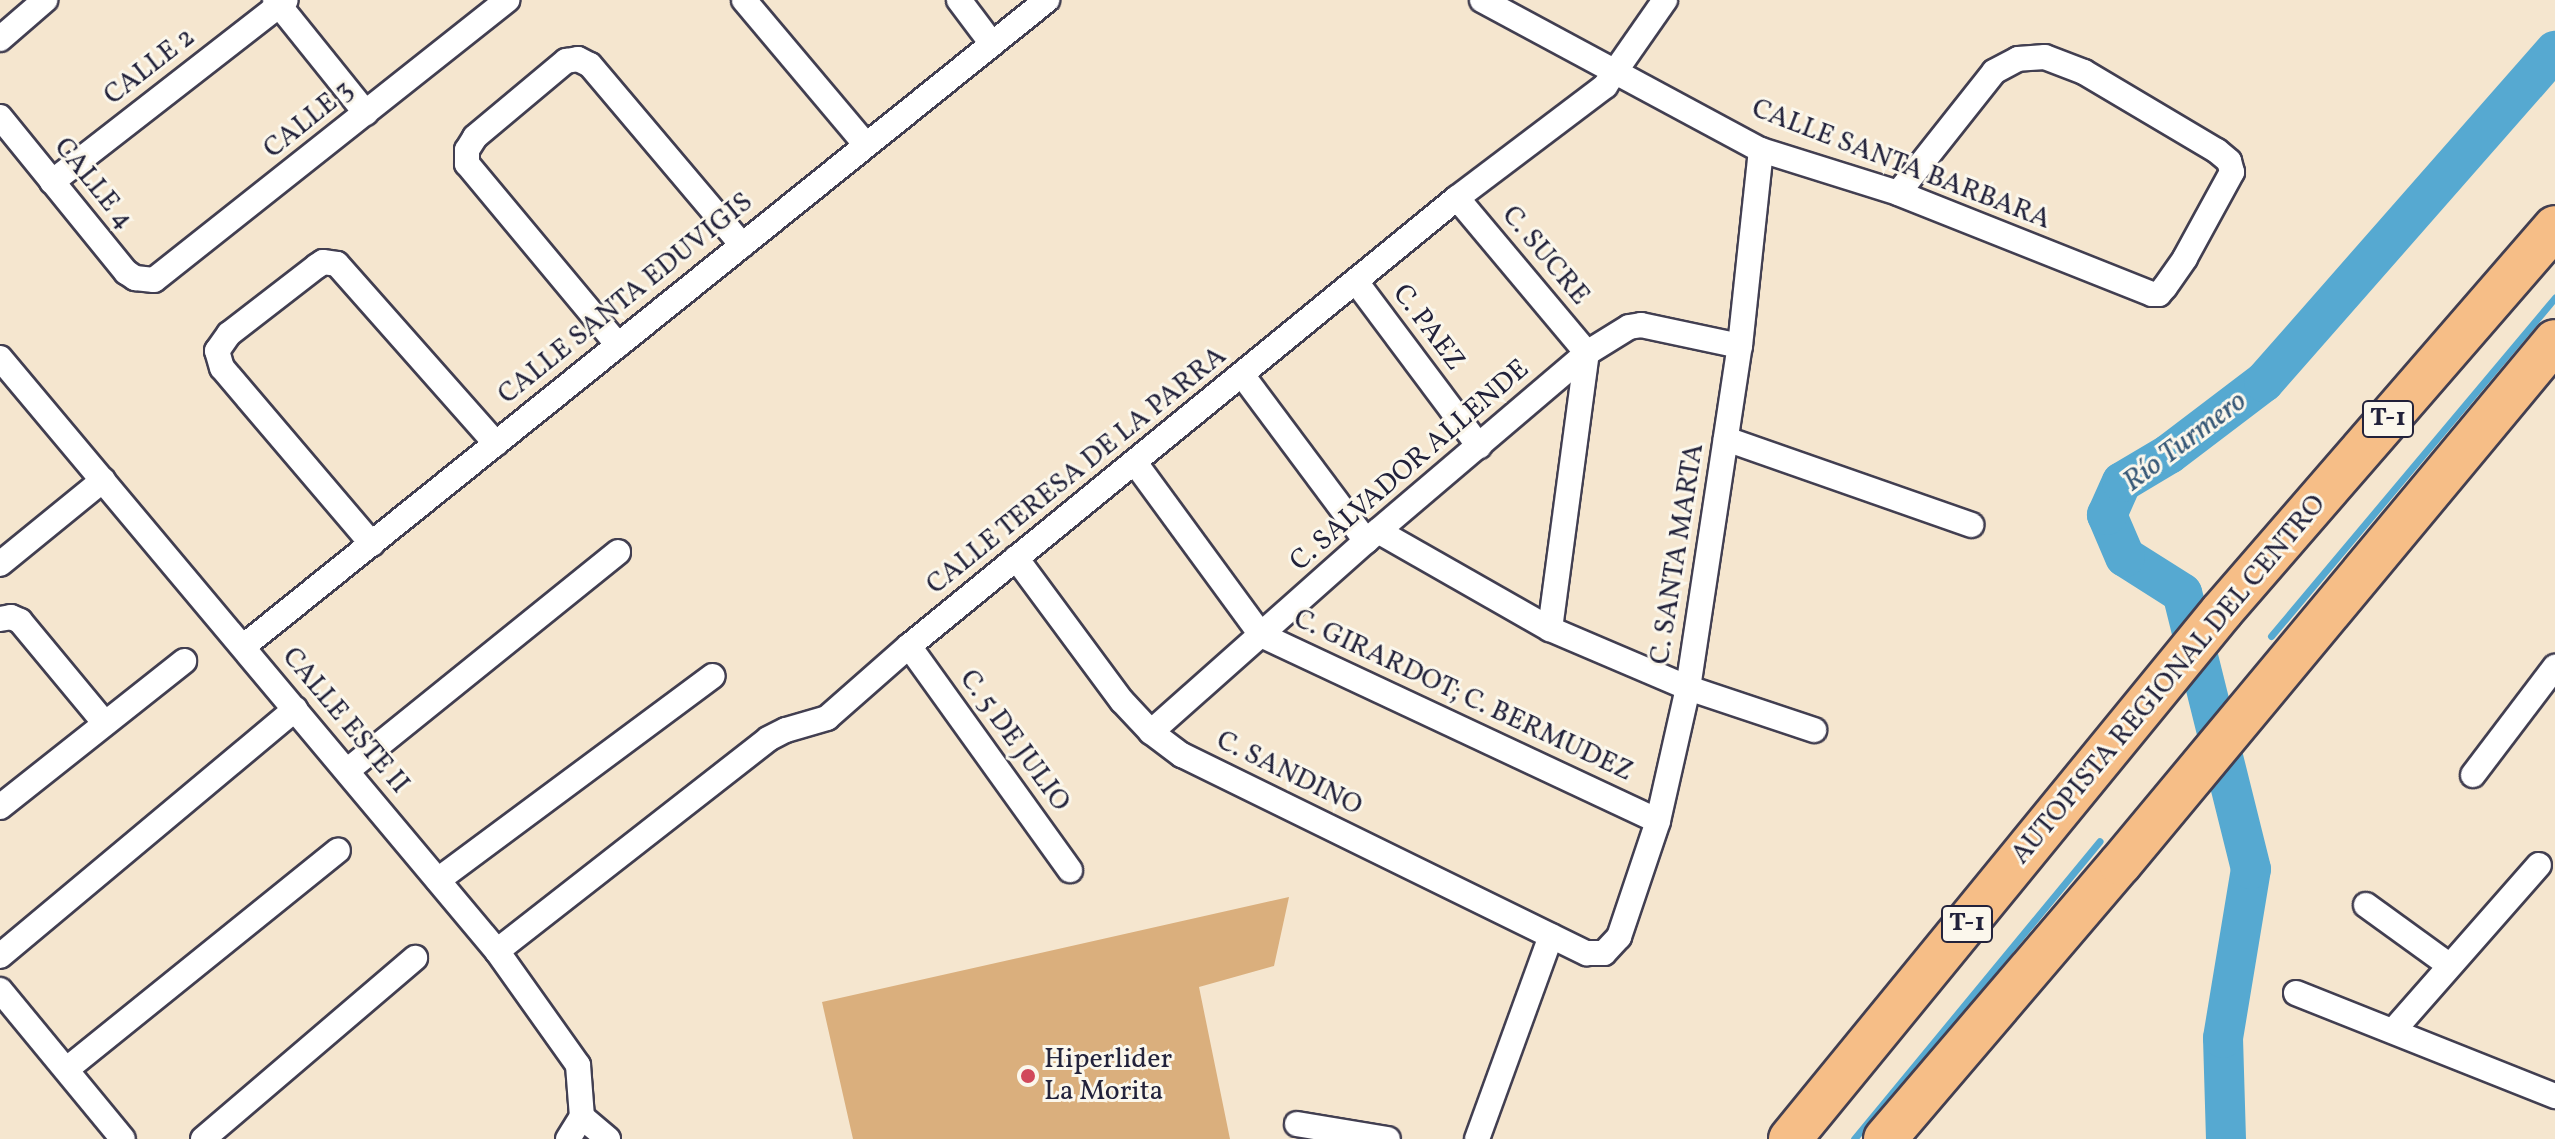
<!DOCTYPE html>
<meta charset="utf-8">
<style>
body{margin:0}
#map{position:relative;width:2555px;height:1139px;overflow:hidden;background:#f5e6cf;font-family:Vollkorn,serif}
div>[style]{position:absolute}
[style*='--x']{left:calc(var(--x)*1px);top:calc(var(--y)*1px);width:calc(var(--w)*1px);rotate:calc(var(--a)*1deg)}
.stream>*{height:7px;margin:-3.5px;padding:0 3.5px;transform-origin:3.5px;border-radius:3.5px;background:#56a9d1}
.river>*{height:40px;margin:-20px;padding:0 20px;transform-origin:20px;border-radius:20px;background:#56a9d1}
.building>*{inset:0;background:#daaf7d}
.roads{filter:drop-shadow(2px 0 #423f51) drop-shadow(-2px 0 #423f51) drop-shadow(0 2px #423f51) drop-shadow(0 -2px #423f51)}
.street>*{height:24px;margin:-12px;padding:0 12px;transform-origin:12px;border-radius:12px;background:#fff}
.highway>*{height:42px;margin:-21px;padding:0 21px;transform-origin:21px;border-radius:21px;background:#f6be87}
.dots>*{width:22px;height:22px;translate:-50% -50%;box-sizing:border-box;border:4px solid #fbf7ec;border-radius:50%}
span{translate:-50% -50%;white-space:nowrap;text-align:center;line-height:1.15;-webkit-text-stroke:6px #fbf7ec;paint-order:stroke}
.shield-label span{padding:2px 6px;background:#fbf7ec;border:2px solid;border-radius:6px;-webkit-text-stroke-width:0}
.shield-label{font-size:26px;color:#22223b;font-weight:700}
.street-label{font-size:28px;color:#22223b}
.poi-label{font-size:28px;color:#22223b}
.left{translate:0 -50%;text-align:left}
.water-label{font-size:30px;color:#375877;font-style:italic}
</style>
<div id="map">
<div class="stream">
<div style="--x:2271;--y:636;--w:442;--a:-50"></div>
<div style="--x:1854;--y:1139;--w:386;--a:-50.5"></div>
</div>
<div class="river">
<div style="--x:2226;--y:1139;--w:101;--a:-91.7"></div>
<div style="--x:2223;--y:1038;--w:171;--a:-80.6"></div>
<div style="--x:2251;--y:869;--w:284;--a:-104"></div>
<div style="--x:2182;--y:593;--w:67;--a:-147.7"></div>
<div style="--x:2125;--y:557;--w:46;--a:-113.2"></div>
<div style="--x:2107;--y:515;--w:36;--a:-66"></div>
<div style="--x:2122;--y:482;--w:55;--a:-30.8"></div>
<div style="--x:2169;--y:454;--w:119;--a:-37.2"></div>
<div style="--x:2264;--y:382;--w:441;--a:-48.7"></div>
</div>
<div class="building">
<div style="clip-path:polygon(1289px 897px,1274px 966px,1199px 987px,1230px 1139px,853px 1139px,822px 1002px)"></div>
</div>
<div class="roads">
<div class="street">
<div style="--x:275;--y:0;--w:145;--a:51.2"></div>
<div style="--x:744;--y:0;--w:189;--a:49.9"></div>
<div style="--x:959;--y:0;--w:55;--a:53.1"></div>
<div style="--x:1482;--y:0;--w:317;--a:28.3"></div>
<div style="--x:1761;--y:150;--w:144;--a:17.4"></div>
<div style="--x:1898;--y:193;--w:273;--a:21.7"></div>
<div style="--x:2152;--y:294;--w:7;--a:0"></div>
<div style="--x:2159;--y:294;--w:9;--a:-49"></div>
<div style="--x:2165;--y:287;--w:35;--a:-55"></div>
<div style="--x:2185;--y:258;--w:98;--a:-61.3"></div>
<div style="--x:2232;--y:172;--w:11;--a:-105"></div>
<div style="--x:2229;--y:161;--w:16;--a:-140"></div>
<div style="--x:2217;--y:151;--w:155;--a:-149.3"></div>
<div style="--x:2084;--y:72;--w:42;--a:-159"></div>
<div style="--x:2045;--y:57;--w:27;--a:176"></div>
<div style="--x:2018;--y:59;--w:27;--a:152"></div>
<div style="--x:1994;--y:72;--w:154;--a:128.4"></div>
<div style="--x:0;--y:39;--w:60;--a:-40.9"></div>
<div style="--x:0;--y:117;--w:200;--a:50.9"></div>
<div style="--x:126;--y:272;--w:11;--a:34"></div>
<div style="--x:135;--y:278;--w:19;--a:6"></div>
<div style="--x:154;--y:280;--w:451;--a:-38.4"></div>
<div style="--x:52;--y:182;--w:296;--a:-37.9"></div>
<div style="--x:1457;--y:198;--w:202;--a:50"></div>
<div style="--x:1357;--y:283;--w:204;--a:53.2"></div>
<div style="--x:618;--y:345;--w:236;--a:-129.8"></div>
<div style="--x:467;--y:164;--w:14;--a:-90"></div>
<div style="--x:467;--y:150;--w:15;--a:-58"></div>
<div style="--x:475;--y:137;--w:119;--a:-39.9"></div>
<div style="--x:566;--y:61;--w:12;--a:-9"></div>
<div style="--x:578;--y:59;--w:13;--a:27"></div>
<div style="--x:590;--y:65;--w:236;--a:49.8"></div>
<div style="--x:0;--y:358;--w:774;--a:50.03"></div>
<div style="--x:497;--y:951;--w:140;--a:54.6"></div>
<div style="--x:578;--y:1065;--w:52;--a:85.6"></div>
<div style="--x:582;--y:1117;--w:34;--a:40"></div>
<div style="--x:1243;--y:376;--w:206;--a:53.3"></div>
<div style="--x:1726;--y:439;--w:260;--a:19.3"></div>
<div style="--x:1136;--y:464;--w:212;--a:53.8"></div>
<div style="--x:1261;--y:635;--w:438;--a:25.1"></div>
<div style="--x:1378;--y:531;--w:198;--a:29.7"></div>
<div style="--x:1550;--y:629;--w:150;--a:23.1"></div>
<div style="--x:1688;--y:688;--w:133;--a:18.4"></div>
<div style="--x:372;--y:544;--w:231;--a:-130.4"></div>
<div style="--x:222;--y:368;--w:18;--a:-106"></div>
<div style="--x:217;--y:351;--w:21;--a:-55"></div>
<div style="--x:229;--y:334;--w:111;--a:-37.7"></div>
<div style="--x:317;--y:266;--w:7;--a:-34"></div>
<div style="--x:323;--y:262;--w:14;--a:8"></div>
<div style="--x:337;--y:264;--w:240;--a:48.5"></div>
<div style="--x:1016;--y:558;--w:178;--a:53.5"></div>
<div style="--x:1122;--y:701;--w:42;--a:46.9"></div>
<div style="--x:1151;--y:732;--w:39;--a:37"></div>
<div style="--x:1182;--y:755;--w:451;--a:26.1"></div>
<div style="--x:1587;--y:953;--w:17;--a:0"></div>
<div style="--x:1604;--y:953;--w:22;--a:-47"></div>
<div style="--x:1619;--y:937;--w:122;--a:-71.4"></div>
<div style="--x:1658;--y:821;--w:136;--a:-77.3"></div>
<div style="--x:1688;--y:688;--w:346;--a:-81.4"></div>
<div style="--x:1740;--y:346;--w:197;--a:-83.9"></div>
<div style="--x:0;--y:564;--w:133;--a:-39.2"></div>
<div style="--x:0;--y:619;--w:11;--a:-10"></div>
<div style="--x:11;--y:617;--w:10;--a:24"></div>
<div style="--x:20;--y:621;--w:131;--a:50.3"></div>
<div style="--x:1550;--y:629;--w:278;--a:-82.4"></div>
<div style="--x:244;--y:646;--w:1031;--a:-38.82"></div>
<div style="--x:909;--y:646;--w:276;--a:54.3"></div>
<div style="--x:1151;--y:732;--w:288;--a:-41.6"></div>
<div style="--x:1366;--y:541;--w:290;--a:-40.4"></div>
<div style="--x:1587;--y:353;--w:49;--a:-31.8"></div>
<div style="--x:1629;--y:327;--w:12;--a:-9"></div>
<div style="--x:1641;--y:325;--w:101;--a:12"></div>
<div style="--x:348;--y:770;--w:347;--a:-38.9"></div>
<div style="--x:2473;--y:775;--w:136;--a:-52.8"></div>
<div style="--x:0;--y:807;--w:235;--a:-38.4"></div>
<div style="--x:438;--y:880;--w:342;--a:-36.6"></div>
<div style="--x:2366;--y:905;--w:102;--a:35.9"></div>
<div style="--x:497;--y:951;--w:344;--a:-38"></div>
<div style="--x:768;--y:739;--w:20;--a:-27"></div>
<div style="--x:786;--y:730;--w:43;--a:-16.3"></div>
<div style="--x:827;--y:718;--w:109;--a:-41.3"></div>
<div style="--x:909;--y:646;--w:708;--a:-39.27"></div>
<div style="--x:1457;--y:198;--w:186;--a:-37.1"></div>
<div style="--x:1605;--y:86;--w:105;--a:-55.1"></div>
<div style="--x:0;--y:956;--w:385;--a:-39.9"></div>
<div style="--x:0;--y:990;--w:193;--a:50.5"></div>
<div style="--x:2296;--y:993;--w:279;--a:21.7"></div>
<div style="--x:2393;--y:1031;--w:221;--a:-48.7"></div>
<div style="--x:67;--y:1069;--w:348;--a:-38.9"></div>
<div style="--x:1297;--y:1124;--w:92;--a:9.4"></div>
<div style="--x:203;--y:1139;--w:279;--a:-40.5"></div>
<div style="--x:568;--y:1139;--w:26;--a:-58"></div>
<div style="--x:1477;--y:1139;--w:216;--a:-70"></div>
</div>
<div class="highway">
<div style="--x:1790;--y:1139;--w:682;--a:-50.71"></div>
<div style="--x:2222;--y:611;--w:508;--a:-49.07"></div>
<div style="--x:1885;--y:1139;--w:362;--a:-49.5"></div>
<div style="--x:2120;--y:864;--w:680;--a:-50.25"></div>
</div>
</div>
<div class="dots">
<div style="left:1028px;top:1076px;background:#d1495b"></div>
</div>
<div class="shield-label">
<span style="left:2388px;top:419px">T-1</span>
<span style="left:1967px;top:924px">T-1</span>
</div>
<div class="street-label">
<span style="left:150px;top:67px;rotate:-38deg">CALLE 2</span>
<span style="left:309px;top:120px;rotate:-39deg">CALLE 3</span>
<span style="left:1901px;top:165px;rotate:21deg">CALLE SANTA BARBARA</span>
<span style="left:93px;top:184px;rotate:51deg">CALLE 4</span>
<span style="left:1545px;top:256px;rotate:50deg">C. SUCRE</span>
<span style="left:626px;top:299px;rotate:-39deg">CALLE SANTA EDUVIGIS</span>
<span style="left:1428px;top:328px;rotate:53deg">C. PAEZ</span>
<span style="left:1410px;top:466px;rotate:-41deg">C. SALVADOR ALLENDE</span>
<span style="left:1077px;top:471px;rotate:-39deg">CALLE TERESA DE LA PARRA</span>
<span style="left:1678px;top:554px;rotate:-81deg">C. SANTA MARTA</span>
<span style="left:2169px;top:680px;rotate:-50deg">AUTOPISTA REGIONAL DEL CENTRO</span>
<span style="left:1463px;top:696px;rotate:25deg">C. GIRARDOT; C. BERMUDEZ</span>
<span style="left:345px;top:721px;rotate:50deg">CALLE ESTE II</span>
<span style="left:1014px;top:741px;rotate:54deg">C. 5 DE JULIO</span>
<span style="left:1289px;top:774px;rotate:26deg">C. SANDINO</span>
</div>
<div class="poi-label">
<span class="left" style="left:1044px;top:1076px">Hiperlider<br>La Morita</span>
</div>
<div class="water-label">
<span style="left:2185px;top:442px;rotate:-37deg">Río Turmero</span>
</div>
</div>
